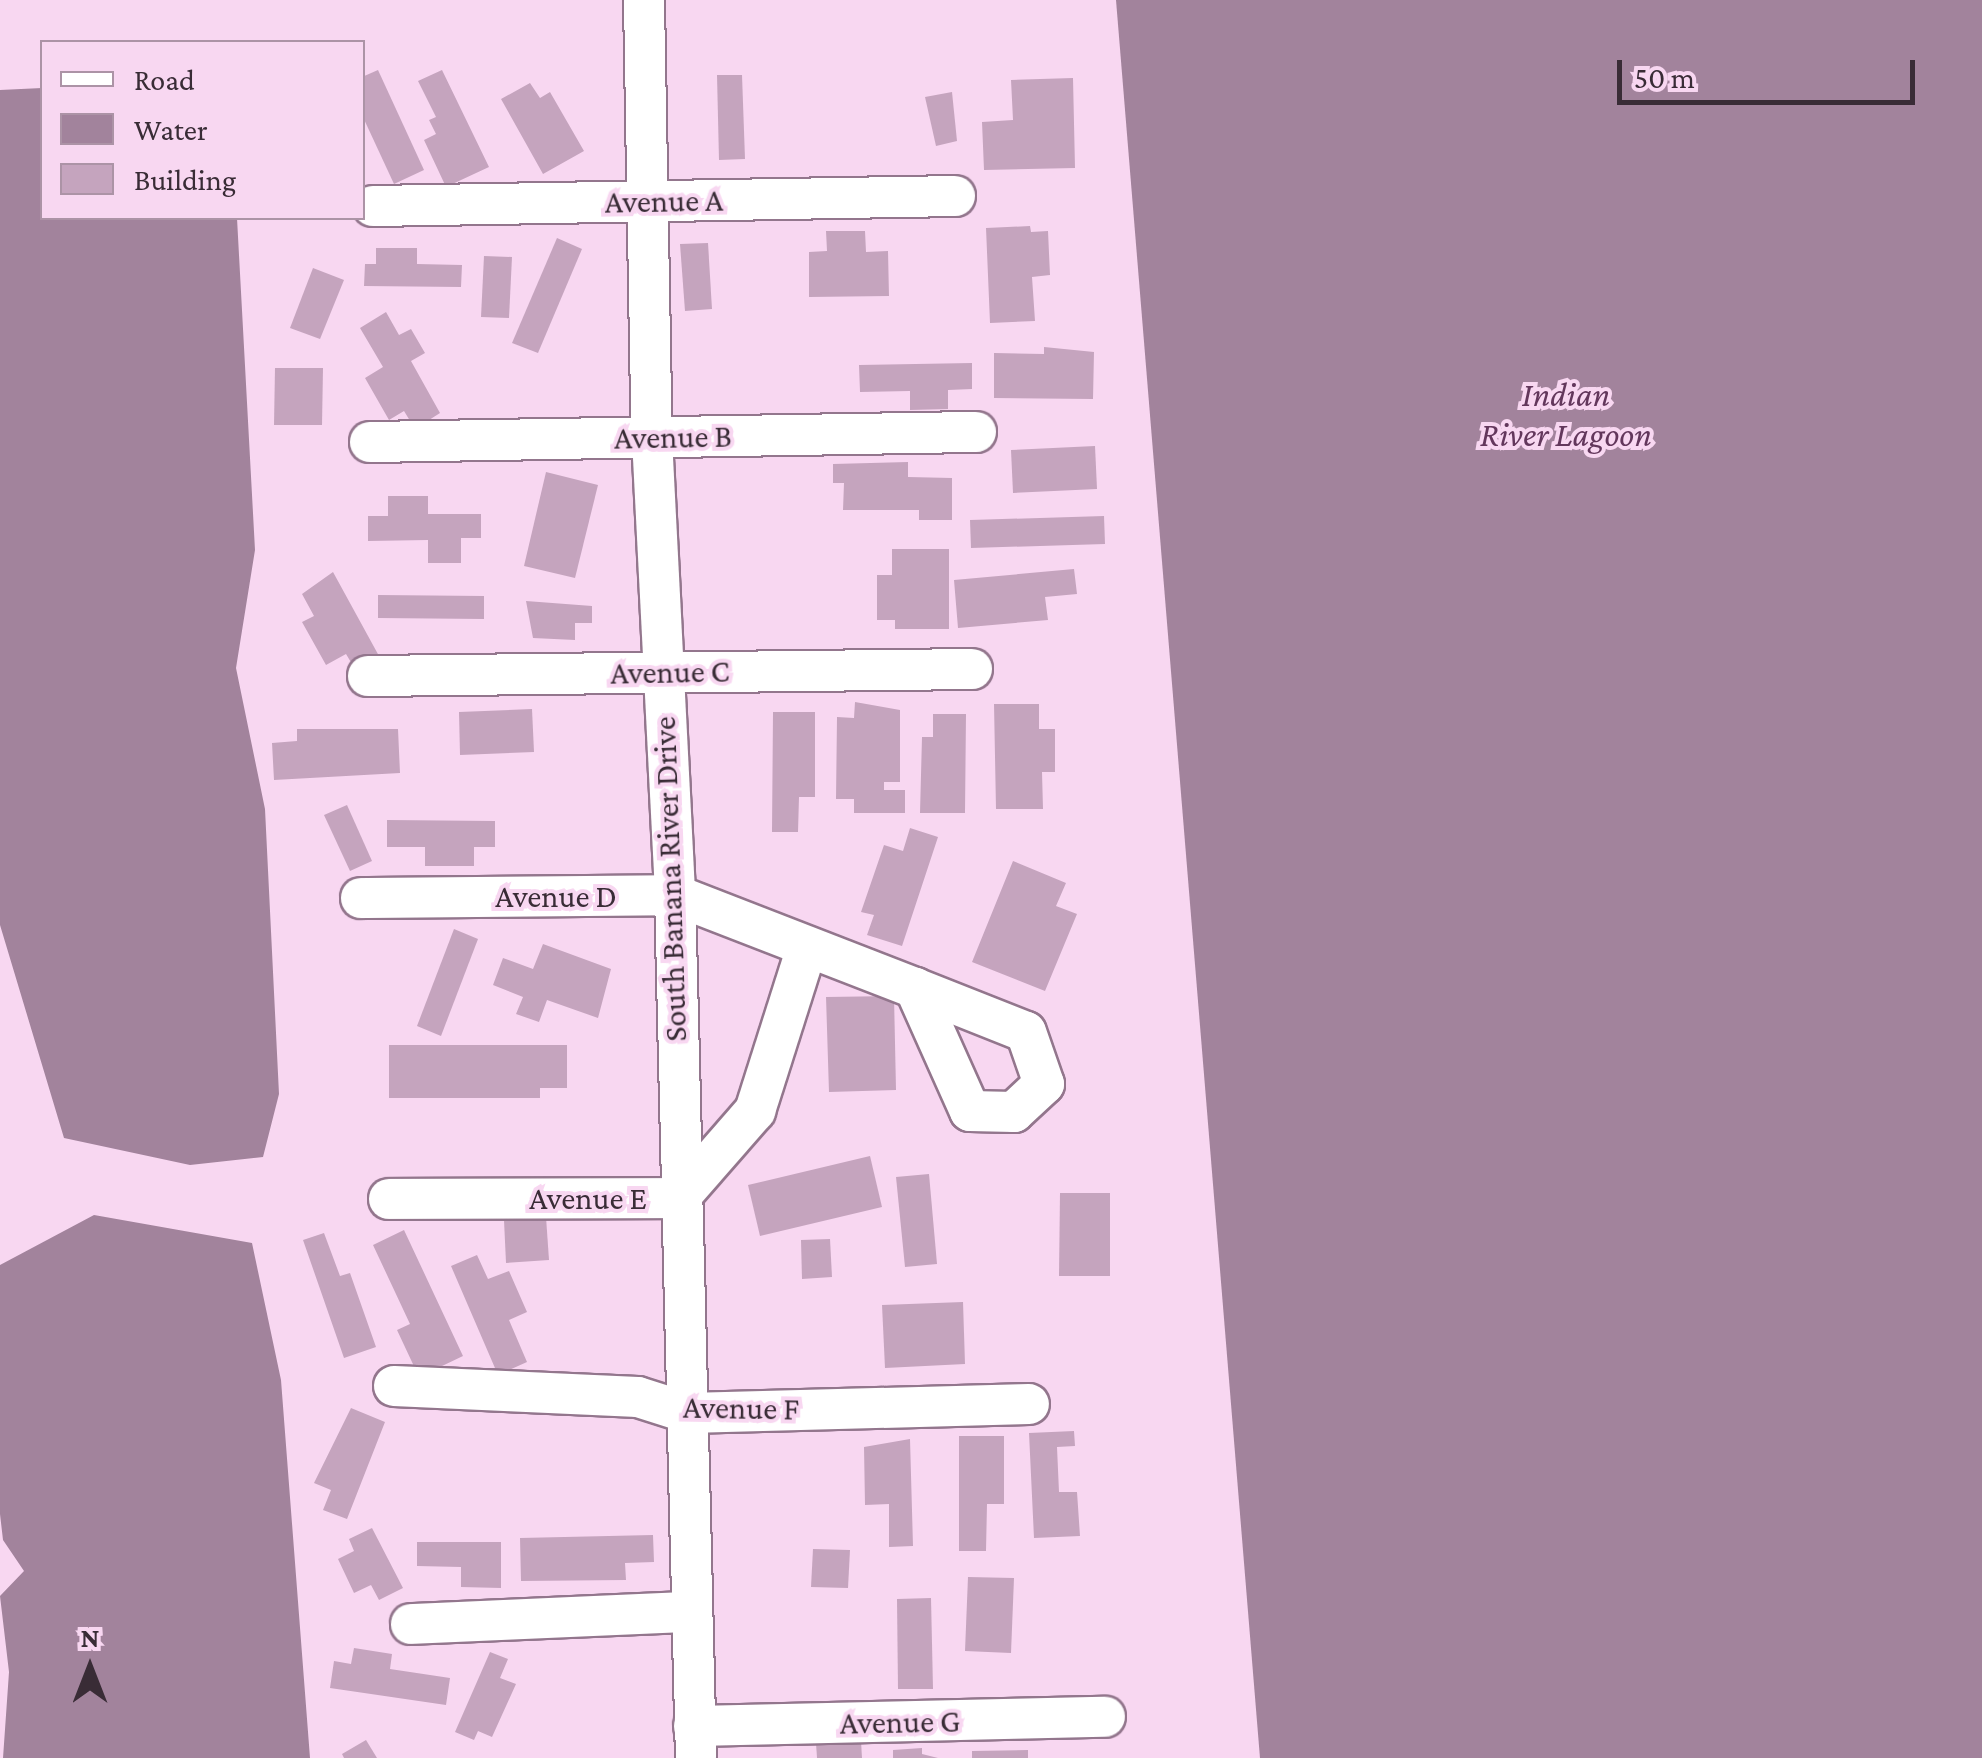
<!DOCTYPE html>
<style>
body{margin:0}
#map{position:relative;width:1982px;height:1758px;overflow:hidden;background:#f8d7f1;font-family:"Crimson Pro",serif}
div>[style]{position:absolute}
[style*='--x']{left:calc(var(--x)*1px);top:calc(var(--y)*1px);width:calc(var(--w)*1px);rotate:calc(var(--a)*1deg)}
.water>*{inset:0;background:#a2839c}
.building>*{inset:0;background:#c5a4be}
.roads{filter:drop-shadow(2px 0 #93768d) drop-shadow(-2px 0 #93768d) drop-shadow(0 2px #93768d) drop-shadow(0 -2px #93768d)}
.minor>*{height:40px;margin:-20px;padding:0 20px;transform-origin:20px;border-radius:20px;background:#fff}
span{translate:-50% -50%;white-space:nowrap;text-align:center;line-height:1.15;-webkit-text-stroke:8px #f8d7f1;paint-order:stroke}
.street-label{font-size:32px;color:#392c36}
.water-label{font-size:35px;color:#63375c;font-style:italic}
.legend{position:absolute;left:40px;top:40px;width:325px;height:180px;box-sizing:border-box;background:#f8d7f1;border:2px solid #ac93a6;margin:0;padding:12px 18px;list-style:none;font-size:30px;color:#392c36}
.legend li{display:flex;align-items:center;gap:20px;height:50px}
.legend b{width:50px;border:2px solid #ac93a6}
.north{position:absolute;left:40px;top:1618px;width:100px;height:100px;-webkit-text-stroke:8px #f8d7f1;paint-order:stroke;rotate:0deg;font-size:28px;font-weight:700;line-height:40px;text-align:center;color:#392c36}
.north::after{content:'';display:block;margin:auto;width:35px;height:45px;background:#392c36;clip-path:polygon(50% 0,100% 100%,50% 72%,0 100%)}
.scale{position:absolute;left:1617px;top:60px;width:298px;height:45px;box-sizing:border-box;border:5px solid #392c36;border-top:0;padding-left:12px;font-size:30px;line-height:35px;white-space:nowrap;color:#392c36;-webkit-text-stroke:8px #f8d7f1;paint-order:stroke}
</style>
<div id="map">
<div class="water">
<div style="clip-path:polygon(1116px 0,1982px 0,1982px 1758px,1260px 1758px)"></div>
<div style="clip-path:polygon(42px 88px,42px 218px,237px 218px,255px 550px,236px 668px,265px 809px,279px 1094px,263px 1157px,190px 1165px,64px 1138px,0 925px,0 90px)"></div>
<div style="clip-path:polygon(94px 1215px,252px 1243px,281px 1380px,310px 1758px,3px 1758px,9px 1672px,0 1596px,24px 1571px,3px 1540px,0 1514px,0 1265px)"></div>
</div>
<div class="building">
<div style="clip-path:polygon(378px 70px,424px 170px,394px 184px,362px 115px,362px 77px)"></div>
<div style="clip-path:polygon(442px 70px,489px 167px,446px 187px,424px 140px,436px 134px,429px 120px,436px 117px,418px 81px)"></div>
<div style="clip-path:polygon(717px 75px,742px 75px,745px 159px,719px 160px)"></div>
<div style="clip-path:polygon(1073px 78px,1075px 168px,984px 170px,982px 122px,1013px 120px,1011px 80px)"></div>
<div style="clip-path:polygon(530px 83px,540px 98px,550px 92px,584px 151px,543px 174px,501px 99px)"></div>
<div style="clip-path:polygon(952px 92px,957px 141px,936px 146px,925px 97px)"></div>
<div style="clip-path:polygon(1030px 226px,1031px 232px,1048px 231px,1050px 275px,1032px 277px,1035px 321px,990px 323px,986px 228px)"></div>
<div style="clip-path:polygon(826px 231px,865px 231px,866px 252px,888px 251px,889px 296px,809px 297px,809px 252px,827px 251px)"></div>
<div style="clip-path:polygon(557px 238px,582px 249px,538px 353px,512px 343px)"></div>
<div style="clip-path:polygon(708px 243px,712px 309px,685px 311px,680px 244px)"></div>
<div style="clip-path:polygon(376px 248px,417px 248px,417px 264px,462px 265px,461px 287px,364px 286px,365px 264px,376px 264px)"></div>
<div style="clip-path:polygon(484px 256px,512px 257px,509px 318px,481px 317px)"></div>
<div style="clip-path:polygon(313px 268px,344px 280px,320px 339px,290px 328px)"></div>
<div style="clip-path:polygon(386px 312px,399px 335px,411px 329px,425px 353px,411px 361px,440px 413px,415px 429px,404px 411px,389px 420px,365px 378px,383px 367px,360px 328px)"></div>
<div style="clip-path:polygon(1044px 347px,1094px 352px,1093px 399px,994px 398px,994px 353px,1044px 354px)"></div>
<div style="clip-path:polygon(972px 363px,972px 389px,948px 390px,948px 409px,910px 410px,910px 391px,860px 392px,859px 365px)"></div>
<div style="clip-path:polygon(275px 368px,323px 368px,322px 425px,274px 425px)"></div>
<div style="clip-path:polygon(1095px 446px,1097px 489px,1013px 493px,1011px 450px)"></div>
<div style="clip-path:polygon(908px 462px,908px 477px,952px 478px,952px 520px,919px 520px,919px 510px,843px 510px,844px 483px,833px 483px,833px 464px)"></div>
<div style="clip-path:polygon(546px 472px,598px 485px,575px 578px,524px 566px)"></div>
<div style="clip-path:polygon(388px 496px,428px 496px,428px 514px,481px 514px,481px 538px,461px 538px,461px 563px,428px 563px,428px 540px,368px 541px,368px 516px,388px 516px)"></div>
<div style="clip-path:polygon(1104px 516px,1105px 544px,971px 548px,970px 520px)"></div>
<div style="clip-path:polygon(892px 549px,949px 549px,949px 629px,895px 629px,895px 620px,877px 620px,877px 575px,892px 575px)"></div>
<div style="clip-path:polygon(1074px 569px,1077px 594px,1045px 597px,1048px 620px,958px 628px,954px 580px)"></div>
<div style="clip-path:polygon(333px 572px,379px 656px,355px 669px,346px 654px,326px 665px,302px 622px,314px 616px,302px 594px)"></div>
<div style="clip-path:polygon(378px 595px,484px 596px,484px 619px,378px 618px)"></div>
<div style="clip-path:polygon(526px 601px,592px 606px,592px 623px,575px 623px,575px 640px,533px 638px)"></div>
<div style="clip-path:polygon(855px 702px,900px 710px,900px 782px,884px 782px,884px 790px,905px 790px,905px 813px,854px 813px,854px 799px,836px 799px,837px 717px,854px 718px)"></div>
<div style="clip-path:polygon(994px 704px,1039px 704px,1039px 729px,1055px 729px,1055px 772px,1042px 772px,1043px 809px,996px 809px)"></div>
<div style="clip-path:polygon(532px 709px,534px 752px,460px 755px,459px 712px)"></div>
<div style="clip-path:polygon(773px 712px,815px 712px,815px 797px,799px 797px,798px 832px,772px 832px)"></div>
<div style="clip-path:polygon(933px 714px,966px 714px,965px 813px,920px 813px,922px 737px,933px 737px)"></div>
<div style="clip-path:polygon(297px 729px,398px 729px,400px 773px,274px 780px,272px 743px,297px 741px)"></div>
<div style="clip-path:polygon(347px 805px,372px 861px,350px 871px,324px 815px)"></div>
<div style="clip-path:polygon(387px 820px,495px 821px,495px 847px,474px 847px,474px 866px,425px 866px,425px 847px,387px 847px)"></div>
<div style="clip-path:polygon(910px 828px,938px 837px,902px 946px,867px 935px,874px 915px,861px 912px,884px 845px,903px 851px)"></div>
<div style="clip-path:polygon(1013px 861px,1066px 883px,1056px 906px,1077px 914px,1045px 991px,972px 962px)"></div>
<div style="clip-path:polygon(454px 929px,478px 939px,441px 1036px,417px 1026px)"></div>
<div style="clip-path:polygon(543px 944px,611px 969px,598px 1018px,547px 1000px,539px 1022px,516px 1014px,523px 997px,493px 985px,503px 958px,533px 969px)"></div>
<div style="clip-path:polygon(894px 996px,896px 1090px,829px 1092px,826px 997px)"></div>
<div style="clip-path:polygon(389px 1045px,567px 1045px,567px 1088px,540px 1088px,540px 1098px,389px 1098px)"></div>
<div style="clip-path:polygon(870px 1156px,882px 1207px,760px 1236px,748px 1185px)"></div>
<div style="clip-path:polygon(929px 1174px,937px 1264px,905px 1267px,896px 1177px)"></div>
<div style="clip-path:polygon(1060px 1193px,1110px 1193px,1110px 1276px,1059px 1276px)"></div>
<div style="clip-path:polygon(546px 1217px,549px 1260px,506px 1263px,504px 1220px)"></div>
<div style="clip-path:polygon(404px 1230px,463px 1356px,419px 1377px,397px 1330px,410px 1324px,373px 1245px)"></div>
<div style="clip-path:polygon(324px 1233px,340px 1276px,350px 1273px,376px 1347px,344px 1358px,303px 1240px)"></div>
<div style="clip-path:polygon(830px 1239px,832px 1277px,802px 1279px,801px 1240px)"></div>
<div style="clip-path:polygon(477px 1255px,488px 1279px,509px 1271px,527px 1312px,509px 1320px,527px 1362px,498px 1375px,451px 1266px)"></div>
<div style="clip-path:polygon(963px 1302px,965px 1364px,885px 1368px,882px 1305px)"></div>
<div style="clip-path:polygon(351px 1408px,385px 1422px,347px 1519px,323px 1510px,331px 1490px,314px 1483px)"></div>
<div style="clip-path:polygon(1074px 1431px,1075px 1446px,1057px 1447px,1059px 1492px,1077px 1492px,1080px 1536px,1034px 1538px,1029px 1433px)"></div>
<div style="clip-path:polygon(959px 1436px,1004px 1436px,1004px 1504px,987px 1504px,986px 1551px,959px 1551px)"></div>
<div style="clip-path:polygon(910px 1439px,913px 1546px,889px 1547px,889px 1504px,865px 1505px,864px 1447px)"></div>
<div style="clip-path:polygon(372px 1528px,403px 1588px,379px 1600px,371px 1585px,354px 1593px,338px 1559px,354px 1551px,349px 1539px)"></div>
<div style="clip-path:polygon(653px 1535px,654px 1562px,625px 1563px,626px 1580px,521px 1581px,520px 1538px)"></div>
<div style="clip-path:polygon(417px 1542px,501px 1542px,501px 1588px,461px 1587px,461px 1567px,417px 1566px)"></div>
<div style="clip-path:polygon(813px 1549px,850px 1550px,848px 1588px,811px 1587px)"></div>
<div style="clip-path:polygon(968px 1577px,1014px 1578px,1011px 1653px,965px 1651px)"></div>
<div style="clip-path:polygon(931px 1598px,933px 1689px,898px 1689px,897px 1599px)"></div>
<div style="clip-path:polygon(354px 1648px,392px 1654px,390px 1669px,450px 1678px,446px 1705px,330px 1688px,334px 1661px,351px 1664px)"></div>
<div style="clip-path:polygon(490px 1652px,508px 1659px,500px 1678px,516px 1684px,492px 1737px,478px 1731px,474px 1740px,455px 1732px)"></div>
<div style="clip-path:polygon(366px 1740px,377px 1758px,344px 1758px,342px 1754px)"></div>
<div style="clip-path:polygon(861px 1741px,862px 1758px,817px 1758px,816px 1743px)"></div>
<div style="clip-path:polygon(922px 1748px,922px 1754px,938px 1758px,893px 1758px,893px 1750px)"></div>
<div style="clip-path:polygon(1028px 1750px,1028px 1758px,972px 1758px,972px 1751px)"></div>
</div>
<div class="roads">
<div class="minor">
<div style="--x:644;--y:0;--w:438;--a:89"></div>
<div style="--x:652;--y:438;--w:458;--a:87.1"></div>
<div style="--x:675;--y:895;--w:863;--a:88.61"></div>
<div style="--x:373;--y:206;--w:582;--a:-0.98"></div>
<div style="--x:370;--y:442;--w:606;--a:-0.95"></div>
<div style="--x:368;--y:676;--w:604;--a:-0.66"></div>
<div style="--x:361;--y:898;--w:314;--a:-0.5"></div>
<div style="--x:675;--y:895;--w:257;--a:21.2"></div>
<div style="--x:915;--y:988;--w:119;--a:21.6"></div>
<div style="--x:1026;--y:1032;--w:55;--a:70.9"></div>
<div style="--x:1044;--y:1084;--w:41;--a:137"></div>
<div style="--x:1014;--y:1112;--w:44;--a:-178.7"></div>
<div style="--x:970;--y:1111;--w:135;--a:-114.1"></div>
<div style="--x:389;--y:1199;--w:290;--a:-0.2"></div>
<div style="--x:679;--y:1198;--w:116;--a:-48.9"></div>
<div style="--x:755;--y:1111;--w:172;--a:-72.4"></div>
<div style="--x:394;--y:1386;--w:244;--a:2.6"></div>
<div style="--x:638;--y:1397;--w:52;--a:17.7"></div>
<div style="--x:688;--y:1413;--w:341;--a:-1.5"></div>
<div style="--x:411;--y:1624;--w:277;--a:-2.5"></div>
<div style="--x:694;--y:1726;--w:411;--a:-1.3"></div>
</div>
</div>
<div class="street-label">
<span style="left:664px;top:201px;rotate:-1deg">Avenue A</span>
<span style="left:673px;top:437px;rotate:-1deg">Avenue B</span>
<span style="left:670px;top:672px;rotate:-1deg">Avenue C</span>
<span style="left:670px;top:879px;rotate:-92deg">South Banana River Drive</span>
<span style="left:556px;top:896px">Avenue D</span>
<span style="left:588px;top:1198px">Avenue E</span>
<span style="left:741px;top:1408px;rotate:1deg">Avenue F</span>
<span style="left:900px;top:1722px;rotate:-1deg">Avenue G</span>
</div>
<div class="water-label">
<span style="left:1566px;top:415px">Indian<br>River Lagoon</span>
</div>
<ul class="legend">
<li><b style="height:12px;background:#fff"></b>Road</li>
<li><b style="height:28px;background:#a2839c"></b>Water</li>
<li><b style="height:28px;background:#c5a4be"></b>Building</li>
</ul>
<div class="north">N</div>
<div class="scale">50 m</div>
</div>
